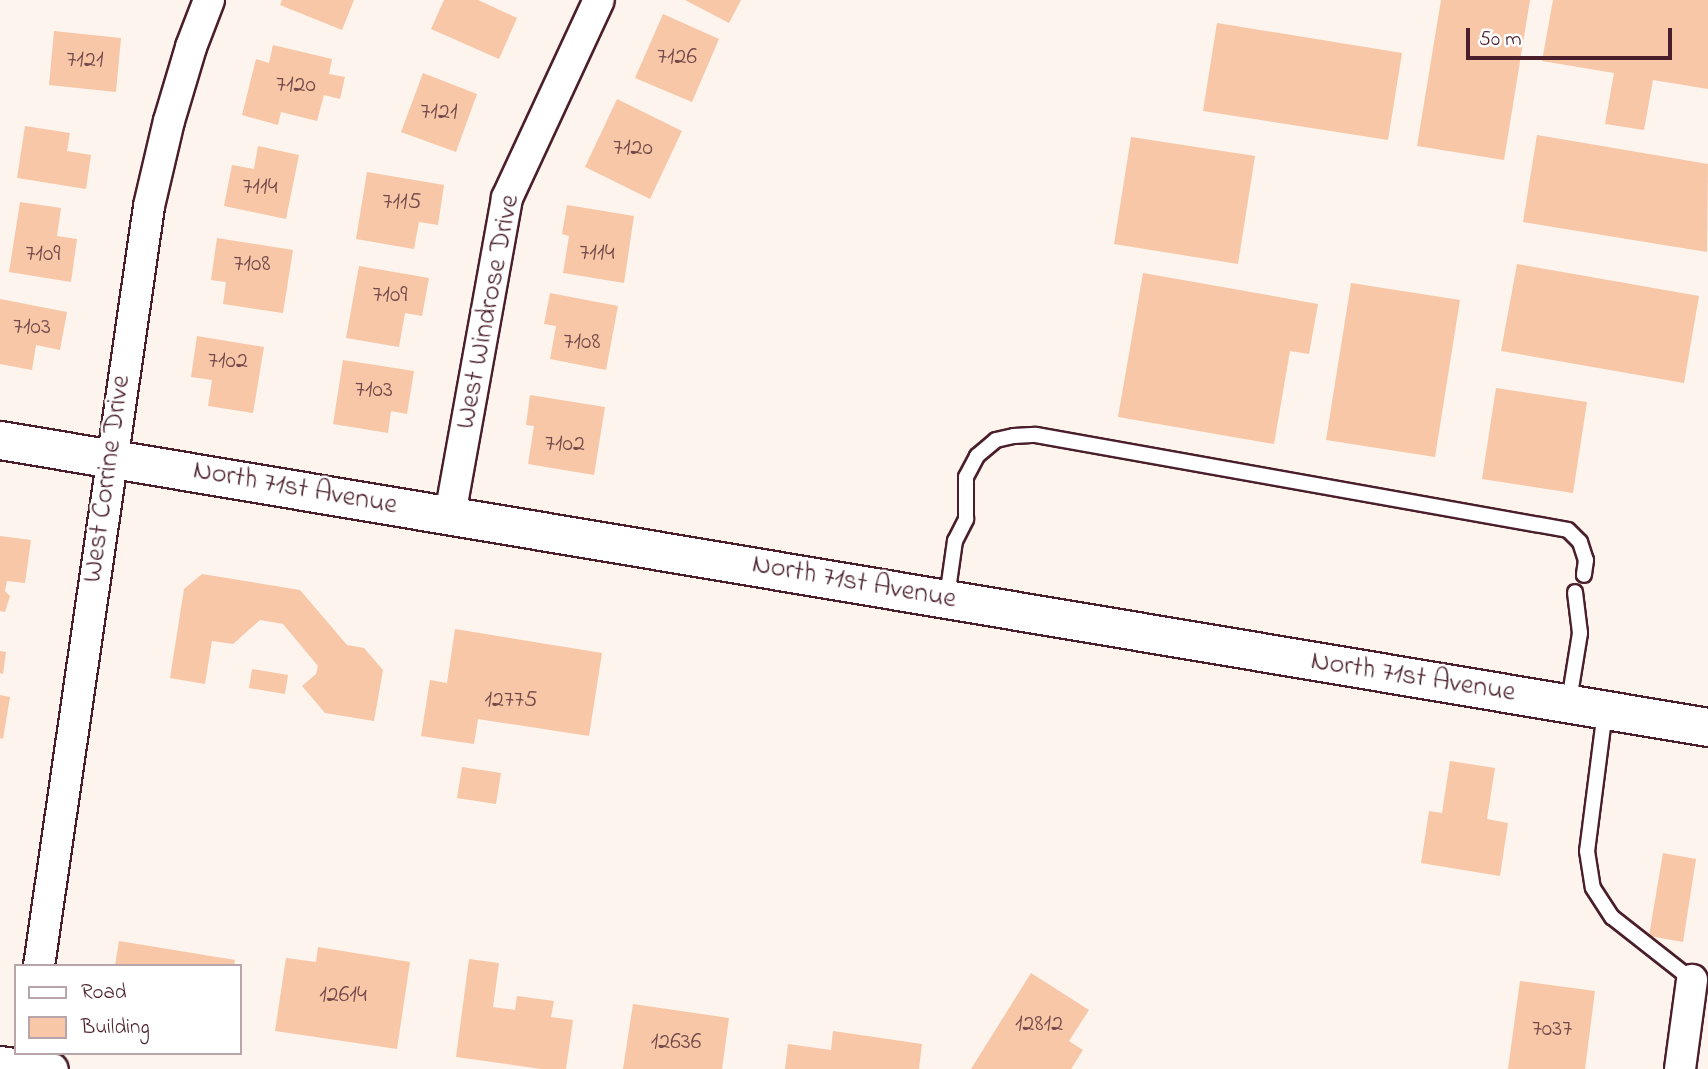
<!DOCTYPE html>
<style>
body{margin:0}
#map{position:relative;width:1708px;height:1069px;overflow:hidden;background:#fdf4ed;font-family:"Indie Flower",sans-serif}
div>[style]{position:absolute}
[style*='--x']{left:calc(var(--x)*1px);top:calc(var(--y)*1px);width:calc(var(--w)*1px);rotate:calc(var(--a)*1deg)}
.building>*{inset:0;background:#f7c7a7}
.roads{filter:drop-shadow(2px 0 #4a1f2b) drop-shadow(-2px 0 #4a1f2b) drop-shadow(0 2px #4a1f2b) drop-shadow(0 -2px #4a1f2b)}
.service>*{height:14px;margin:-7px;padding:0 7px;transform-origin:7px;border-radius:7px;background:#fff}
.minor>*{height:30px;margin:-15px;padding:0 15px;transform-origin:15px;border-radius:15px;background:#fff}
.tertiary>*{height:37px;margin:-18.5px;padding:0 18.5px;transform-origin:18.5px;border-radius:18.5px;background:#fff}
span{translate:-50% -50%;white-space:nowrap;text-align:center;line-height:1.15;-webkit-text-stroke:5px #fff;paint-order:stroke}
.number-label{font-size:24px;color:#75494a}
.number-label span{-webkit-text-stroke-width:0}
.street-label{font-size:28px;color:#4a1f2b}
.legend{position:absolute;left:14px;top:964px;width:228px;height:91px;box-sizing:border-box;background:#fff;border:2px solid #b7a5aa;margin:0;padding:9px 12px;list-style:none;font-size:21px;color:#4a1f2b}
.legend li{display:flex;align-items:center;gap:14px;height:35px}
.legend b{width:35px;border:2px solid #b7a5aa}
.scale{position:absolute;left:1466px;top:28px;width:206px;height:32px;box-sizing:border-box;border:4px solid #4a1f2b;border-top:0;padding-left:9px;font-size:21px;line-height:24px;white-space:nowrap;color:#4a1f2b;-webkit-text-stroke:5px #fff;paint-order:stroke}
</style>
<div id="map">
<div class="building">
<div style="clip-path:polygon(282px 0,354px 0,342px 30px,280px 5px)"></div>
<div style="clip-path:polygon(444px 0,478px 0,517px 18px,499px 59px,431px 29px)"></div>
<div style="clip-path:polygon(685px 0,741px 0,729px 23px)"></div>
<div style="clip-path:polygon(1441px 0,1530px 0,1504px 160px,1417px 146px)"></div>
<div style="clip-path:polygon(1553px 0,1708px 0,1708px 89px,1653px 80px,1644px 130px,1605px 124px,1614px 73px,1542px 61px)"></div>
<div style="clip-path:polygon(663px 14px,719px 39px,692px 102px,635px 78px)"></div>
<div style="clip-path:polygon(1217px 23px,1402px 53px,1388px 140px,1203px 111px)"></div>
<div style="clip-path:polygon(54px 31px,121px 38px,116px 92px,49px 85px)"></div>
<div style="clip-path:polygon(273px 45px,332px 59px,329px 74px,345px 77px,340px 99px,324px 95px,317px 121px,281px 112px,278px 125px,242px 115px,256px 59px,269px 63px)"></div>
<div style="clip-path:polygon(423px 73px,477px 94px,456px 152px,401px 132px)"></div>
<div style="clip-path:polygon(617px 99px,682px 131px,650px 199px,585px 167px)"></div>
<div style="clip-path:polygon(25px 126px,70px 133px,67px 151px,91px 155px,86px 189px,17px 178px)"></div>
<div style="clip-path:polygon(1537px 135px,1708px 164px,1707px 252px,1523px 222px)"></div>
<div style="clip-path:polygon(1131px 137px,1255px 156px,1238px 264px,1114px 244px)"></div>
<div style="clip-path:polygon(258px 146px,299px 155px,286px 219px,224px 206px,232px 165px,254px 169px)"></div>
<div style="clip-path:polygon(367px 172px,444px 185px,438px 225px,419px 222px,414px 249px,356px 239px)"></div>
<div style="clip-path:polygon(20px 202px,61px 208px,57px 236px,77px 239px,71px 282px,9px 272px)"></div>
<div style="clip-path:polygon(567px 205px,634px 216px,624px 283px,563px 273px,569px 236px,562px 234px)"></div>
<div style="clip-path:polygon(217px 238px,293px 250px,283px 313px,223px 304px,226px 282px,211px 280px)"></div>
<div style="clip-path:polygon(1517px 264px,1699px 296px,1684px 383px,1501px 351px)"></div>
<div style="clip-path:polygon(359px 266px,429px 278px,422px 316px,405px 313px,399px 347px,346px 338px)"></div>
<div style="clip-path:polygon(1143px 273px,1318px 304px,1309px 354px,1290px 351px,1274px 444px,1118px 417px)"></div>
<div style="clip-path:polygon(1351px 283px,1460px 300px,1435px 457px,1326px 440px)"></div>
<div style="clip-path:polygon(550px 293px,618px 306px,606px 370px,550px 359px,556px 326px,544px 324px)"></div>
<div style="clip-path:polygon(0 299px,67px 312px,60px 350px,36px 345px,32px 370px,0 364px)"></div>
<div style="clip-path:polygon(197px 336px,264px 347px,253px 413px,208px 406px,212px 380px,191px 377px)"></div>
<div style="clip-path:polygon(343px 360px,414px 371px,407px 414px,391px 411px,388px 433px,333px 424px)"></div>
<div style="clip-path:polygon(1496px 388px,1587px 402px,1573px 493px,1482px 479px)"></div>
<div style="clip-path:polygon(530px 395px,605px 407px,594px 475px,528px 464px,534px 426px,526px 425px)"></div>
<div style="clip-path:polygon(0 536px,31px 540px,25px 583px,7px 581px,5px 591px,10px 596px,5px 612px,0 611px)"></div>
<div style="clip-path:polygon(202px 574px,300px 590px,347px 645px,364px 648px,383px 670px,374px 721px,325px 713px,302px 686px,316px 674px,318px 666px,283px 624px,260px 620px,233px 644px,212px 641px,205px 684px,170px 678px,184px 589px)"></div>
<div style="clip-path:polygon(455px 629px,602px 653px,589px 736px,478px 719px,474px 744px,421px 736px,430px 680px,447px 683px)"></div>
<div style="clip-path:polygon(0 651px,6px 652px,3px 674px,0 673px)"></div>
<div style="clip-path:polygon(252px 669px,288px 675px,285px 694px,249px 688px)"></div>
<div style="clip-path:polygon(0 695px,10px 697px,3px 739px,0 738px)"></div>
<div style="clip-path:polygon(1450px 761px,1495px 768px,1487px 819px,1508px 823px,1500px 876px,1421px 863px,1429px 811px,1442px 813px)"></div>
<div style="clip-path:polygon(462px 767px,501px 773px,496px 804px,457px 798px)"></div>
<div style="clip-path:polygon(1663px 853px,1696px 859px,1683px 942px,1649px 936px)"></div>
<div style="clip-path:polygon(119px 941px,235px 960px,234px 966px,115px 966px)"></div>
<div style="clip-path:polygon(318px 947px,410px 962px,397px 1049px,275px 1031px,286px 958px,316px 962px)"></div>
<div style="clip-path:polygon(469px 959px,499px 963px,493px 1007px,515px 1010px,517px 996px,554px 1001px,551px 1017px,573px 1020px,566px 1069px,541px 1069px,456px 1057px)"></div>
<div style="clip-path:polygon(1031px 973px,1089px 1010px,1069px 1041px,1083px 1050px,1071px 1069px,971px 1069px)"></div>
<div style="clip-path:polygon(1520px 981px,1595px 991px,1585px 1069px,1508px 1069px)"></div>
<div style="clip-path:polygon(633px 1004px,729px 1018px,722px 1069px,623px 1069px)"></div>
<div style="clip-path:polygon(833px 1031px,922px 1044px,919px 1069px,785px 1069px,788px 1044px,831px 1050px)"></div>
</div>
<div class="roads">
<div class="service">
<div style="--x:947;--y:597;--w:57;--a:-81.9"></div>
<div style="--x:955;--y:541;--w:25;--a:-63"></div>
<div style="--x:966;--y:519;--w:42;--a:-90"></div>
<div style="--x:966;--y:477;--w:24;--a:-62"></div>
<div style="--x:977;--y:456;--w:25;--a:-40"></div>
<div style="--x:996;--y:440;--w:18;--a:-13"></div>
<div style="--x:1014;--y:436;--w:22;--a:-3"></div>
<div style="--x:1036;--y:435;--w:540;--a:10.12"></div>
<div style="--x:1568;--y:530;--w:17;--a:45"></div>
<div style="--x:1580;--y:542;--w:19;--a:72"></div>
<div style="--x:1586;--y:560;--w:15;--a:98"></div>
<div style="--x:1569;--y:701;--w:69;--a:-80.8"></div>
<div style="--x:1580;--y:633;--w:41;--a:-97"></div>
<div style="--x:1605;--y:711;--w:141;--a:97.3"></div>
<div style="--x:1587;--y:851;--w:37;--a:81"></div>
<div style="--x:1593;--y:888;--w:35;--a:57"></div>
<div style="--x:1612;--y:917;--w:102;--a:38.2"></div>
</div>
<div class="minor">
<div style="--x:450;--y:515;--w:322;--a:-79.8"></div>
<div style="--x:507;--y:198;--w:218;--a:-65.1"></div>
<div style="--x:39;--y:966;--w:768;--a:-81.76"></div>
<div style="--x:149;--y:206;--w:87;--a:-76.8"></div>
<div style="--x:169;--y:121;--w:77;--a:-73.4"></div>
<div style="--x:191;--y:47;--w:50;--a:-69"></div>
<div style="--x:0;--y:1062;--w:53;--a:7.5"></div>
<div style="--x:1680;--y:1069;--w:90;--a:-82.3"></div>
</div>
<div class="tertiary">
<div style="--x:0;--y:440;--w:1732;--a:9.54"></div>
</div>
</div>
<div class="number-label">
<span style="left:677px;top:58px">7126</span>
<span style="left:85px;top:61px">7121</span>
<span style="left:296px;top:86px">7120</span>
<span style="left:439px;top:113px">7121</span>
<span style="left:633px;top:149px">7120</span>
<span style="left:260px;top:188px">7114</span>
<span style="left:402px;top:203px">7115</span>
<span style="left:597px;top:254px">7114</span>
<span style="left:43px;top:255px">7109</span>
<span style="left:252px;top:265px">7108</span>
<span style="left:390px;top:296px">7109</span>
<span style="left:32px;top:328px">7103</span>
<span style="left:582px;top:343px">7108</span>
<span style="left:228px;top:362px">7102</span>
<span style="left:374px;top:391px">7103</span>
<span style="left:565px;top:445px">7102</span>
<span style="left:511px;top:701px">12775</span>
<span style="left:343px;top:996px">12614</span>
<span style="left:1039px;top:1025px">12812</span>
<span style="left:1552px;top:1030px">7037</span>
<span style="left:676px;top:1043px">12636</span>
</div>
<div class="street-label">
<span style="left:489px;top:312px;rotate:-79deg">West Windrose Drive</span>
<span style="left:108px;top:479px;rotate:-82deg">West Corrine Drive</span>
<span style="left:295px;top:489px;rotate:10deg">North 71st Avenue</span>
<span style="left:854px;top:583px;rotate:10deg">North 71st Avenue</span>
<span style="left:1413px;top:678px;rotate:9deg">North 71st Avenue</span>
</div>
<ul class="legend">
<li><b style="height:9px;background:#fff"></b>Road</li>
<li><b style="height:19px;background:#f7c7a7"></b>Building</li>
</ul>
<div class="scale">50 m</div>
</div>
